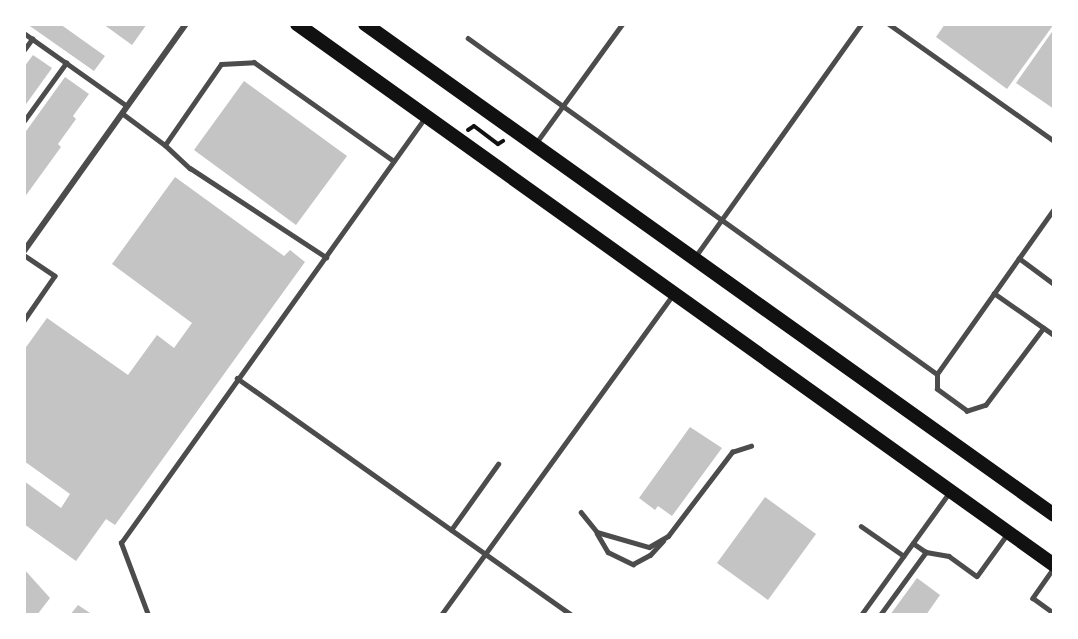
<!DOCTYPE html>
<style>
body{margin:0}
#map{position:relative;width:1078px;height:639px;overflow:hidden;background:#fff;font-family:Montserrat,sans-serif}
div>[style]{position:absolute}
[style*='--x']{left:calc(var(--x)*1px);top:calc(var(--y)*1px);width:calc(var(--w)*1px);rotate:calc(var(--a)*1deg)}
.building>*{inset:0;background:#c4c4c4}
.path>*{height:4px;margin:-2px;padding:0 2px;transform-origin:2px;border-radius:2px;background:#111}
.service>*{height:4.5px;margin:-2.25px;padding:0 2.25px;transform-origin:2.25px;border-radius:2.25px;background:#4c4c4c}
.minor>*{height:6px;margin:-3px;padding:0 3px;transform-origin:3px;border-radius:3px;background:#4c4c4c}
.primary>*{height:14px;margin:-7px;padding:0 7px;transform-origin:7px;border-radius:7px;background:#111}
span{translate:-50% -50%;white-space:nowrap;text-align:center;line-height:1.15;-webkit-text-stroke:6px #fff;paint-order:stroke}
.frame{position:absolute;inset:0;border:26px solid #fff;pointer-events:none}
</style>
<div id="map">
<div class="building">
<div style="clip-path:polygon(27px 24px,60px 24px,105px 56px,94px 71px)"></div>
<div style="clip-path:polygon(103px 24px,147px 24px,132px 45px)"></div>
<div style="clip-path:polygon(945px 24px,1054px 24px,1007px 89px,936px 37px)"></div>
<div style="clip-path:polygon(1054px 29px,1054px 109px,1016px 83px)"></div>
<div style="clip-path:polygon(33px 55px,52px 68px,24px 107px,24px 67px)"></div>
<div style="clip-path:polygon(65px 77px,89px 94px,73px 116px,76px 119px,58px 144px,61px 147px,24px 198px,24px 134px)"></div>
<div style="clip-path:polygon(244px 81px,347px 156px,296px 225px,194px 150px)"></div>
<div style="clip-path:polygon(175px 177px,284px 256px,290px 250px,305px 262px,115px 525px,106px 519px,76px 561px,24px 524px,24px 481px,61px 508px,70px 494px,24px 461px,24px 350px,47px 318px,128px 375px,157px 335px,174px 348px,192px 323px,112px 264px)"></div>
<div style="clip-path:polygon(690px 427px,722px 448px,672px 516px,658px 506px,655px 510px,639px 498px)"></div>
<div style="clip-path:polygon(765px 497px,816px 534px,768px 600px,717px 563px)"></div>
<div style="clip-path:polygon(24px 569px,50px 598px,37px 615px,24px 615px)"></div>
<div style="clip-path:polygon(917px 578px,940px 595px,926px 615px,890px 615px)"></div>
<div style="clip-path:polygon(78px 605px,93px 615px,70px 615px)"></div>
</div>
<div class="path">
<div style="--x:468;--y:130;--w:7;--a:-34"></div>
<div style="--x:474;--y:126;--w:30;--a:37"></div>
<div style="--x:498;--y:144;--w:6;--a:-31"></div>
</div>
<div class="service">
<div style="--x:889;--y:24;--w:202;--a:35.3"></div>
<div style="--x:24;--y:33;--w:126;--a:35.3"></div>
<div style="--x:468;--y:38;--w:577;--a:35.62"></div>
<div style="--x:24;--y:50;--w:14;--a:-54"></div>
<div style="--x:122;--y:113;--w:54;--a:36.7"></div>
<div style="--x:165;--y:145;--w:34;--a:43"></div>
<div style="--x:190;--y:168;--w:163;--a:33.2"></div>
<div style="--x:24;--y:121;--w:72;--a:-54.1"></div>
<div style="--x:536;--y:143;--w:147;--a:-54.1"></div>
<div style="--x:165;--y:145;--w:98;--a:-55.3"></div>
<div style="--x:221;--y:64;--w:33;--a:-3"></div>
<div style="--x:254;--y:62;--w:171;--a:35.3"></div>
<div style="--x:24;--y:255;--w:37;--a:34"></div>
<div style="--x:55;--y:276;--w:55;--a:124.6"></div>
<div style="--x:695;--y:257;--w:286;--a:-54.5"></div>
<div style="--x:1019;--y:258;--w:44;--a:36.6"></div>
<div style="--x:994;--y:293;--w:73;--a:35"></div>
<div style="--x:1044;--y:328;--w:96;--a:127"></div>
<div style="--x:986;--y:405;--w:20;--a:162"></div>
<div style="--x:967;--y:411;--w:37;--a:-144"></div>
<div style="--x:937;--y:389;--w:15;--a:-90"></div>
<div style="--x:937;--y:374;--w:202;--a:-54.7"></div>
<div style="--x:237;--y:378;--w:410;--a:35.3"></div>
<div style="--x:581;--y:512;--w:26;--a:51"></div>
<div style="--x:597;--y:532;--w:54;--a:16.1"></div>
<div style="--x:649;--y:547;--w:22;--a:-30"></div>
<div style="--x:668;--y:536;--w:106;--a:-52.7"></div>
<div style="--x:732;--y:452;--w:20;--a:-18"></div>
<div style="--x:861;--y:526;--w:52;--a:34.9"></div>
<div style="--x:451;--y:530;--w:81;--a:-54.5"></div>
<div style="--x:597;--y:533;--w:22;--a:60"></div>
<div style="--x:608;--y:552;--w:28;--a:26"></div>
<div style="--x:633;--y:564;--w:19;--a:-28"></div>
<div style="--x:650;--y:555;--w:19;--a:-47"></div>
<div style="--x:913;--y:543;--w:16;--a:35"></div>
<div style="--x:926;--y:552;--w:23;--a:10"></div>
<div style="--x:949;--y:556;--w:34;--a:36"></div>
<div style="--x:977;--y:576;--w:53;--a:-54.2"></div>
<div style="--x:1054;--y:568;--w:37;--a:125"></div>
<div style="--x:1033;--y:598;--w:26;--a:36"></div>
<div style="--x:148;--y:615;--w:77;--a:-110.6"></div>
<div style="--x:121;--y:543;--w:521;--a:-54.45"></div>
<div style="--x:441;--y:615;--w:396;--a:-54.1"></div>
<div style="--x:861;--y:615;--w:150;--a:-54.2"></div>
<div style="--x:880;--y:615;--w:78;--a:-53.9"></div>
</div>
<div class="minor">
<div style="--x:24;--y:251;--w:279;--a:-54.5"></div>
</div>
<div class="primary">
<div style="--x:297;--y:24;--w:930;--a:35.55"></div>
<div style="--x:365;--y:24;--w:846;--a:35.47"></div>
</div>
<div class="frame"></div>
</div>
